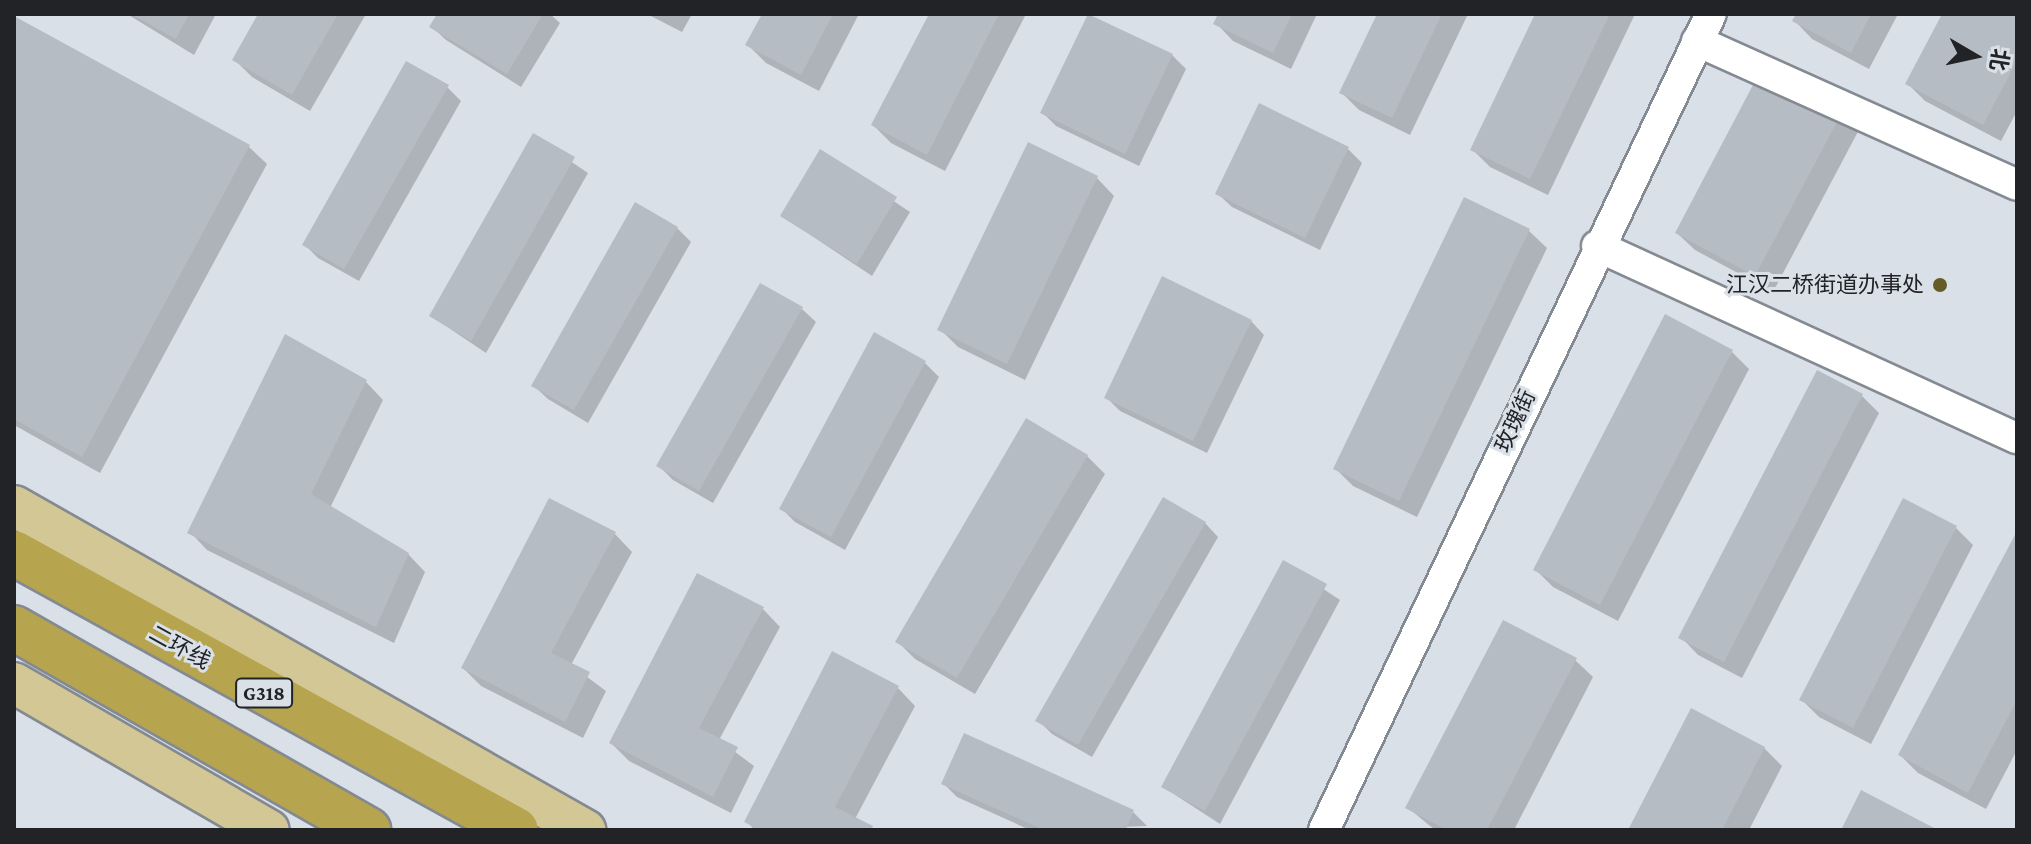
<!DOCTYPE html>
<meta charset="utf-8">
<style>
body{margin:0}
#map{position:relative;width:2031px;height:844px;overflow:hidden;background:#dae0e8;font-family:"Crimson Pro","Noto Sans SC",serif}
div>[style]{position:absolute}
[style*='--x']{left:calc(var(--x)*1px);top:calc(var(--y)*1px);width:calc(var(--w)*1px);rotate:calc(var(--a)*1deg)}
.shadow>*{inset:0;background:#0003}
.building>*{inset:0;background:#b6bcc3}
.roads{filter:drop-shadow(2px 0 #848a91) drop-shadow(-2px 0 #848a91) drop-shadow(0 2px #848a91) drop-shadow(0 -2px #848a91)}
.minor>*{height:30px;margin:-15px;padding:0 15px;transform-origin:15px;border-radius:15px;background:#fff}
.major>*{height:40px;margin:-20px;padding:0 20px;transform-origin:20px;border-radius:20px;background:#d3c895}
.highway>*{height:44px;margin:-22px;padding:0 22px;transform-origin:22px;border-radius:22px;background:#b6a44f}
.dots>*{width:22px;height:22px;translate:-50% -50%;box-sizing:border-box;border:4px solid #dae0e8;border-radius:50%}
span{translate:-50% -50%;white-space:nowrap;text-align:center;line-height:1.15;-webkit-text-stroke:6px #dae0e8;paint-order:stroke}
.shield-label span{padding:2px 6px;background:#dae0e8;border:2px solid;border-radius:6px;-webkit-text-stroke-width:0}
.shield-label{font-size:20px;color:#212326;font-weight:700}
.poi-label{font-size:22px;color:#212326}
.right{translate:-100% -50%;text-align:right}
.street-label{font-size:22px;color:#212326}
.frame{position:absolute;inset:0;border:16px solid #212326;pointer-events:none}
.north{position:absolute;left:1935px;top:16px;width:80px;height:80px;-webkit-text-stroke:6px #dae0e8;paint-order:stroke;rotate:99deg;font-size:22px;font-weight:700;line-height:32px;text-align:center;color:#212326}
.north::after{content:'';display:block;margin:auto;width:28px;height:36px;background:#212326;clip-path:polygon(50% 0,100% 100%,50% 72%,0 100%)}
</style>
<div id="map">
<div class="shadow">
<div style="clip-path:polygon(127px 14px,216px 14px,194px 55px)"></div>
<div style="clip-path:polygon(260px 14px,366px 14px,310px 111px,252px 77px,234px 59px)"></div>
<div style="clip-path:polygon(439px 14px,550px 14px,560px 23px,521px 87px,446px 40px,432px 27px)"></div>
<div style="clip-path:polygon(647px 14px,692px 14px,682px 32px)"></div>
<div style="clip-path:polygon(764px 14px,859px 14px,819px 91px,766px 63px,748px 45px)"></div>
<div style="clip-path:polygon(931px 14px,1026px 14px,945px 171px,891px 143px,873px 125px)"></div>
<div style="clip-path:polygon(1220px 14px,1317px 14px,1291px 69px,1233px 41px,1216px 23px)"></div>
<div style="clip-path:polygon(1379px 14px,1468px 14px,1410px 135px,1359px 110px,1342px 93px)"></div>
<div style="clip-path:polygon(1537px 14px,1635px 14px,1548px 195px,1490px 167px,1472px 149px)"></div>
<div style="clip-path:polygon(1798px 14px,1898px 14px,1869px 69px,1812px 39px,1795px 21px)"></div>
<div style="clip-path:polygon(1944px 14px,2017px 14px,2017px 111px,2001px 141px,1925px 101px,1907px 83px)"></div>
<div style="clip-path:polygon(14px 19px,249px 147px,267px 164px,100px 473px,14px 425px)"></div>
<div style="clip-path:polygon(1172px 55px,1186px 69px,1139px 166px,1056px 126px,1042px 112px)"></div>
<div style="clip-path:polygon(1765px 67px,1861px 126px,1773px 292px,1695px 250px,1677px 233px)"></div>
<div style="clip-path:polygon(447px 87px,461px 101px,359px 281px,318px 258px,304px 244px)"></div>
<div style="clip-path:polygon(1260px 106px,1348px 149px,1362px 163px,1320px 250px,1232px 207px,1218px 194px)"></div>
<div style="clip-path:polygon(533px 136px,588px 173px,486px 353px,431px 316px)"></div>
<div style="clip-path:polygon(820px 152px,910px 212px,872px 276px,782px 216px)"></div>
<div style="clip-path:polygon(1097px 178px,1114px 196px,1025px 380px,958px 347px,940px 329px)"></div>
<div style="clip-path:polygon(1465px 199px,1529px 231px,1547px 248px,1417px 517px,1353px 486px,1335px 468px)"></div>
<div style="clip-path:polygon(677px 228px,691px 242px,588px 423px,548px 399px,534px 386px)"></div>
<div style="clip-path:polygon(802px 309px,816px 322px,713px 503px,673px 480px,659px 466px)"></div>
<div style="clip-path:polygon(1251px 321px,1264px 335px,1207px 453px,1120px 411px,1106px 397px)"></div>
<div style="clip-path:polygon(1732px 352px,1749px 369px,1618px 621px,1553px 587px,1535px 569px)"></div>
<div style="clip-path:polygon(925px 363px,939px 377px,845px 550px,795px 522px,781px 508px)"></div>
<div style="clip-path:polygon(366px 382px,383px 400px,330px 508px,408px 554px,425px 572px,394px 643px,207px 550px,190px 532px)"></div>
<div style="clip-path:polygon(1862px 396px,1879px 413px,1742px 678px,1698px 655px,1681px 637px)"></div>
<div style="clip-path:polygon(1087px 456px,1105px 474px,975px 694px,915px 659px,897px 641px)"></div>
<div style="clip-path:polygon(1205px 523px,1218px 537px,1092px 757px,1052px 734px,1038px 720px)"></div>
<div style="clip-path:polygon(1956px 528px,1973px 545px,1871px 744px,1819px 717px,1802px 700px)"></div>
<div style="clip-path:polygon(615px 534px,632px 552px,571px 665px,606px 691px,583px 738px,481px 686px,463px 668px)"></div>
<div style="clip-path:polygon(2017px 535px,2017px 750px,1986px 809px,1918px 773px,1900px 755px)"></div>
<div style="clip-path:polygon(1284px 563px,1340px 600px,1220px 824px,1163px 787px)"></div>
<div style="clip-path:polygon(763px 609px,780px 627px,719px 740px,754px 766px,731px 813px,629px 761px,611px 743px)"></div>
<div style="clip-path:polygon(1575px 660px,1593px 677px,1514px 830px,1435px 830px,1407px 807px)"></div>
<div style="clip-path:polygon(898px 688px,915px 706px,855px 819px,874px 830px,755px 830px,747px 822px)"></div>
<div style="clip-path:polygon(1764px 748px,1782px 766px,1749px 830px,1630px 830px)"></div>
<div style="clip-path:polygon(944px 784px,1133px 812px,1147px 826px,1030px 830px,957px 797px)"></div>
</div>
<div class="building">
<div style="clip-path:polygon(131px 14px,189px 14px,176px 39px)"></div>
<div style="clip-path:polygon(258px 14px,338px 14px,292px 95px,232px 60px)"></div>
<div style="clip-path:polygon(437px 14px,543px 14px,507px 74px,429px 27px)"></div>
<div style="clip-path:polygon(762px 14px,833px 14px,801px 75px,745px 45px)"></div>
<div style="clip-path:polygon(929px 14px,999px 14px,927px 155px,871px 125px)"></div>
<div style="clip-path:polygon(1088px 14px,1173px 54px,1125px 154px,1040px 113px)"></div>
<div style="clip-path:polygon(1218px 14px,1292px 14px,1273px 53px,1213px 24px)"></div>
<div style="clip-path:polygon(1377px 14px,1442px 14px,1392px 118px,1339px 93px)"></div>
<div style="clip-path:polygon(1535px 14px,1610px 14px,1530px 179px,1470px 150px)"></div>
<div style="clip-path:polygon(1796px 14px,1871px 14px,1851px 53px,1792px 21px)"></div>
<div style="clip-path:polygon(1942px 14px,2017px 14px,2017px 61px,1983px 125px,1905px 84px)"></div>
<div style="clip-path:polygon(14px 16px,250px 145px,82px 457px,14px 419px)"></div>
<div style="clip-path:polygon(406px 61px,449px 85px,344px 269px,302px 245px)"></div>
<div style="clip-path:polygon(1764px 64px,1845px 107px,1755px 276px,1675px 233px)"></div>
<div style="clip-path:polygon(1259px 103px,1349px 147px,1305px 238px,1215px 194px)"></div>
<div style="clip-path:polygon(533px 133px,575px 157px,471px 341px,429px 316px)"></div>
<div style="clip-path:polygon(1028px 142px,1098px 176px,1007px 364px,937px 330px)"></div>
<div style="clip-path:polygon(820px 149px,897px 197px,857px 264px,780px 216px)"></div>
<div style="clip-path:polygon(1464px 197px,1530px 229px,1399px 501px,1333px 469px)"></div>
<div style="clip-path:polygon(635px 202px,678px 227px,574px 410px,531px 386px)"></div>
<div style="clip-path:polygon(1162px 276px,1252px 320px,1193px 441px,1104px 398px)"></div>
<div style="clip-path:polygon(760px 283px,803px 307px,699px 491px,656px 466px)"></div>
<div style="clip-path:polygon(1665px 314px,1733px 350px,1600px 605px,1533px 570px)"></div>
<div style="clip-path:polygon(874px 332px,926px 361px,831px 537px,779px 509px)"></div>
<div style="clip-path:polygon(285px 334px,367px 380px,311px 494px,409px 553px,376px 627px,187px 533px)"></div>
<div style="clip-path:polygon(1817px 370px,1863px 394px,1724px 662px,1678px 638px)"></div>
<div style="clip-path:polygon(1026px 418px,1088px 455px,957px 678px,895px 642px)"></div>
<div style="clip-path:polygon(1163px 497px,1206px 522px,1078px 745px,1035px 721px)"></div>
<div style="clip-path:polygon(549px 498px,616px 532px,551px 653px,590px 672px,565px 722px,461px 668px)"></div>
<div style="clip-path:polygon(1903px 498px,1957px 526px,1853px 728px,1799px 700px)"></div>
<div style="clip-path:polygon(2017px 531px,2017px 700px,1968px 793px,1898px 755px)"></div>
<div style="clip-path:polygon(1283px 560px,1327px 584px,1205px 811px,1161px 787px)"></div>
<div style="clip-path:polygon(697px 573px,764px 607px,699px 728px,738px 747px,713px 797px,609px 743px)"></div>
<div style="clip-path:polygon(1503px 620px,1577px 658px,1487px 830px,1447px 830px,1405px 808px)"></div>
<div style="clip-path:polygon(832px 651px,899px 686px,835px 807px,873px 826px,871px 830px,760px 830px,744px 822px)"></div>
<div style="clip-path:polygon(1691px 708px,1765px 747px,1722px 830px,1628px 830px)"></div>
<div style="clip-path:polygon(964px 733px,1134px 810px,1126px 830px,1044px 830px,941px 784px)"></div>
<div style="clip-path:polygon(1861px 790px,1938px 830px,1841px 830px)"></div>
</div>
<div class="roads">
<div class="minor">
<div style="--x:1697;--y:41;--w:351;--a:24.2"></div>
<div style="--x:1597;--y:246;--w:462;--a:24.6"></div>
<div style="--x:1324;--y:830;--w:903;--a:-64.63"></div>
</div>
<div class="major">
<div style="--x:14;--y:506;--w:657;--a:29.57"></div>
<div style="--x:14;--y:683;--w:294;--a:30"></div>
</div>
<div class="highway">
<div style="--x:14;--y:553;--w:573;--a:28.89"></div>
<div style="--x:14;--y:628;--w:408;--a:29.7"></div>
</div>
</div>
<div class="dots">
<div style="left:1940px;top:285px;background:#655b27"></div>
</div>
<div class="shield-label">
<span style="left:264px;top:693px">G318</span>
</div>
<div class="poi-label">
<span class="right" style="left:1924px;top:285px">江汉二桥街道办事处</span>
</div>
<div class="street-label">
<span style="left:1515px;top:421px;rotate:-65deg">玫瑰街</span>
<span style="left:180px;top:647px;rotate:29deg">二环线</span>
</div>
<div class="frame"></div>
<div class="north">北</div>
</div>
